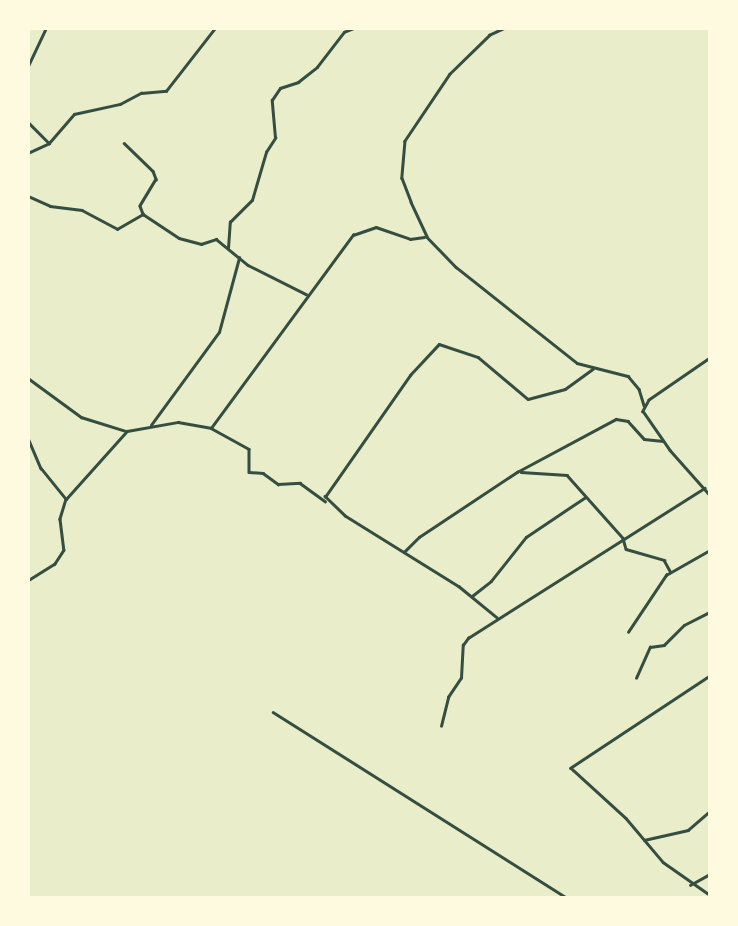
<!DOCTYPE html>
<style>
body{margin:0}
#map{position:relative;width:738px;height:926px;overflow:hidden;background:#e9edc9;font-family:"Public Sans",sans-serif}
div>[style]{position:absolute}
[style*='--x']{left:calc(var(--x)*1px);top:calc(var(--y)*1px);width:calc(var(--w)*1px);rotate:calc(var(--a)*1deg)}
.minor>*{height:2.5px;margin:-1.25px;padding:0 1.25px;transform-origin:1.25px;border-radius:1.25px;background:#344e41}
span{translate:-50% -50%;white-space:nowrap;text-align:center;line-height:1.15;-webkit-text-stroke:5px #fefae0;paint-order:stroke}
.frame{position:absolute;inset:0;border:30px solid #fefae0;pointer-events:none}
</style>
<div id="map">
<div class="minor">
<div style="--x:505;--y:28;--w:17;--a:155"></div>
<div style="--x:490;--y:35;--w:56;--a:135.7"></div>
<div style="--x:450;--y:74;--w:81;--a:123.9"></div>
<div style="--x:405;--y:141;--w:37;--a:95"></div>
<div style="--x:402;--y:178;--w:26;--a:69"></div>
<div style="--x:411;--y:202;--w:38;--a:65"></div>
<div style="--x:427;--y:237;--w:42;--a:46"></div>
<div style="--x:456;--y:267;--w:154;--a:38.4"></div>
<div style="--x:577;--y:363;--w:53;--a:14.3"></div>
<div style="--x:628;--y:376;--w:17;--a:50"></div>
<div style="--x:639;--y:389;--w:17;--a:73"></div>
<div style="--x:708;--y:28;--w:2;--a:27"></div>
<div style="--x:28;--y:66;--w:42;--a:-64.7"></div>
<div style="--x:28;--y:122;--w:30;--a:45"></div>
<div style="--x:124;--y:143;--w:40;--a:44"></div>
<div style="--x:153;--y:171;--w:9;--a:69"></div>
<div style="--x:156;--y:179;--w:31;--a:121"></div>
<div style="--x:140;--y:206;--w:9;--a:69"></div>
<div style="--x:143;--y:214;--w:43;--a:33.7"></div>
<div style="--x:179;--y:238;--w:23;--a:15"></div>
<div style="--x:201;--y:244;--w:16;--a:-18"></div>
<div style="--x:216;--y:239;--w:41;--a:39.1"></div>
<div style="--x:248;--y:265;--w:65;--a:26.6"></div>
<div style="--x:28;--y:153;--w:23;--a:-25"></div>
<div style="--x:49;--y:143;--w:38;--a:-49"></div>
<div style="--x:74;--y:114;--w:47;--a:-12.3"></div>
<div style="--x:120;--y:104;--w:24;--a:-28"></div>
<div style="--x:141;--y:93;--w:25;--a:-5"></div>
<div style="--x:166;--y:91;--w:80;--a:-52.1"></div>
<div style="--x:28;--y:196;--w:24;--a:24"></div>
<div style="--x:50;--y:206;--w:32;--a:7"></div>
<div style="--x:82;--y:210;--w:40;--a:28"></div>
<div style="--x:117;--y:229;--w:30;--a:-30"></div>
<div style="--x:228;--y:248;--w:26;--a:-86"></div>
<div style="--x:230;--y:222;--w:31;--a:-45"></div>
<div style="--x:252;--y:200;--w:50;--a:-73.7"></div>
<div style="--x:266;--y:152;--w:17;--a:-57"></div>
<div style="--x:275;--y:138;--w:38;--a:-95"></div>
<div style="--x:272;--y:100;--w:14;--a:-56"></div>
<div style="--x:280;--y:88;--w:19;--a:-18"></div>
<div style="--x:298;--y:82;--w:24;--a:-38"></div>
<div style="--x:317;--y:67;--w:44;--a:-52.4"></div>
<div style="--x:344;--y:32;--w:11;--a:-22"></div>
<div style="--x:710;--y:358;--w:74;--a:145.5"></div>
<div style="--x:649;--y:400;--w:13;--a:119"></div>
<div style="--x:643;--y:411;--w:47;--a:55.3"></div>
<div style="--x:670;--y:450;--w:60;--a:48.4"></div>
<div style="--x:28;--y:378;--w:66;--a:36.3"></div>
<div style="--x:81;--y:417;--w:47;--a:17.3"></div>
<div style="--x:151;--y:425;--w:115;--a:-53.8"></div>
<div style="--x:219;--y:332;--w:77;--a:-74.9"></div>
<div style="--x:211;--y:428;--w:43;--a:28.9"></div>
<div style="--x:249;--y:449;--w:23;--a:90"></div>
<div style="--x:249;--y:472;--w:14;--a:4"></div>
<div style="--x:263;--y:473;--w:19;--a:36"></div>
<div style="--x:278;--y:484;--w:22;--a:-3"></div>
<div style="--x:300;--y:483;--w:31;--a:36"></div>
<div style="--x:28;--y:438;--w:33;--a:67"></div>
<div style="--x:41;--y:468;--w:40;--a:51"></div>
<div style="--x:66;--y:499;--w:21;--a:107"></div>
<div style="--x:60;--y:519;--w:31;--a:83"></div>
<div style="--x:64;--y:550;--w:17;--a:123"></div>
<div style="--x:55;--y:564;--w:32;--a:148"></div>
<div style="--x:521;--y:472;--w:46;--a:3.7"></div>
<div style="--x:567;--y:475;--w:84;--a:48.4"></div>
<div style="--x:623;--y:538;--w:11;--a:75"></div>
<div style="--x:626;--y:549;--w:40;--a:16"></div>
<div style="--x:664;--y:560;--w:13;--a:61"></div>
<div style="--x:66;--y:499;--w:91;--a:-48.1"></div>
<div style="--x:127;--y:431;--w:52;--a:-10"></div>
<div style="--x:178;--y:422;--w:34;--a:10"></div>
<div style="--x:211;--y:428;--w:240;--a:-53.7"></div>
<div style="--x:353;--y:235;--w:24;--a:-19"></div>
<div style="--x:376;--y:227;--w:36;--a:19"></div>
<div style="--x:410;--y:239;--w:14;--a:-8"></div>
<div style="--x:404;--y:552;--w:21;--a:-45"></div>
<div style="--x:419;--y:537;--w:118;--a:-33.6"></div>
<div style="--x:517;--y:472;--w:112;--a:-28.2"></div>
<div style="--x:616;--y:419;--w:12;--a:9"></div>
<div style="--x:628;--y:421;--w:24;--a:48"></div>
<div style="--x:644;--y:439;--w:19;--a:6"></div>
<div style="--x:472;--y:596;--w:24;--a:-38"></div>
<div style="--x:491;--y:581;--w:56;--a:-51.5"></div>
<div style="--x:526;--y:537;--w:70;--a:-33.9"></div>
<div style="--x:497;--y:618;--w:49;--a:-140.8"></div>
<div style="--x:459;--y:587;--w:134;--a:-148.1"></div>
<div style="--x:345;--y:516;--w:28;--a:-136"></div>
<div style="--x:325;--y:497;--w:149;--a:-55.1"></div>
<div style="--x:410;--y:375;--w:42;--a:-46.9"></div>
<div style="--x:439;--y:344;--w:41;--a:18.4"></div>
<div style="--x:478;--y:357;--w:65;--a:40"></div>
<div style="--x:528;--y:399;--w:38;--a:-15"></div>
<div style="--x:565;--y:389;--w:34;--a:-36"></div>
<div style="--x:628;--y:632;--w:69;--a:-56.3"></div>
<div style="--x:666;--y:575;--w:51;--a:-29.6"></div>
<div style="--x:710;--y:676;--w:167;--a:146.5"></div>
<div style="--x:571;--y:768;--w:74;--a:42.3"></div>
<div style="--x:626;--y:818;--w:57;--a:49.9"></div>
<div style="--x:663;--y:862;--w:57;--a:35.1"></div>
<div style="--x:636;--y:678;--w:34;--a:-66"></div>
<div style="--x:650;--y:647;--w:14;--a:-8"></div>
<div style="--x:664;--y:645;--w:28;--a:-45"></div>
<div style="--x:684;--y:625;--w:29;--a:-27"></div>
<div style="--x:273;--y:712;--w:348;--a:32.3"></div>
<div style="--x:441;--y:726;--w:30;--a:-76"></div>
<div style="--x:448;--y:697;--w:23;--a:-56"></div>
<div style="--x:461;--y:678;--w:33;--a:-87"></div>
<div style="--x:463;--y:645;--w:9;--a:-54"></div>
<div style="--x:468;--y:638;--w:280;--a:-32.4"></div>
<div style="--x:644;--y:840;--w:45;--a:-12.8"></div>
<div style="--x:688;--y:830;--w:29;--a:-41"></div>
<div style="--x:690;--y:885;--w:23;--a:-29"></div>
</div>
<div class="frame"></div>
</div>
